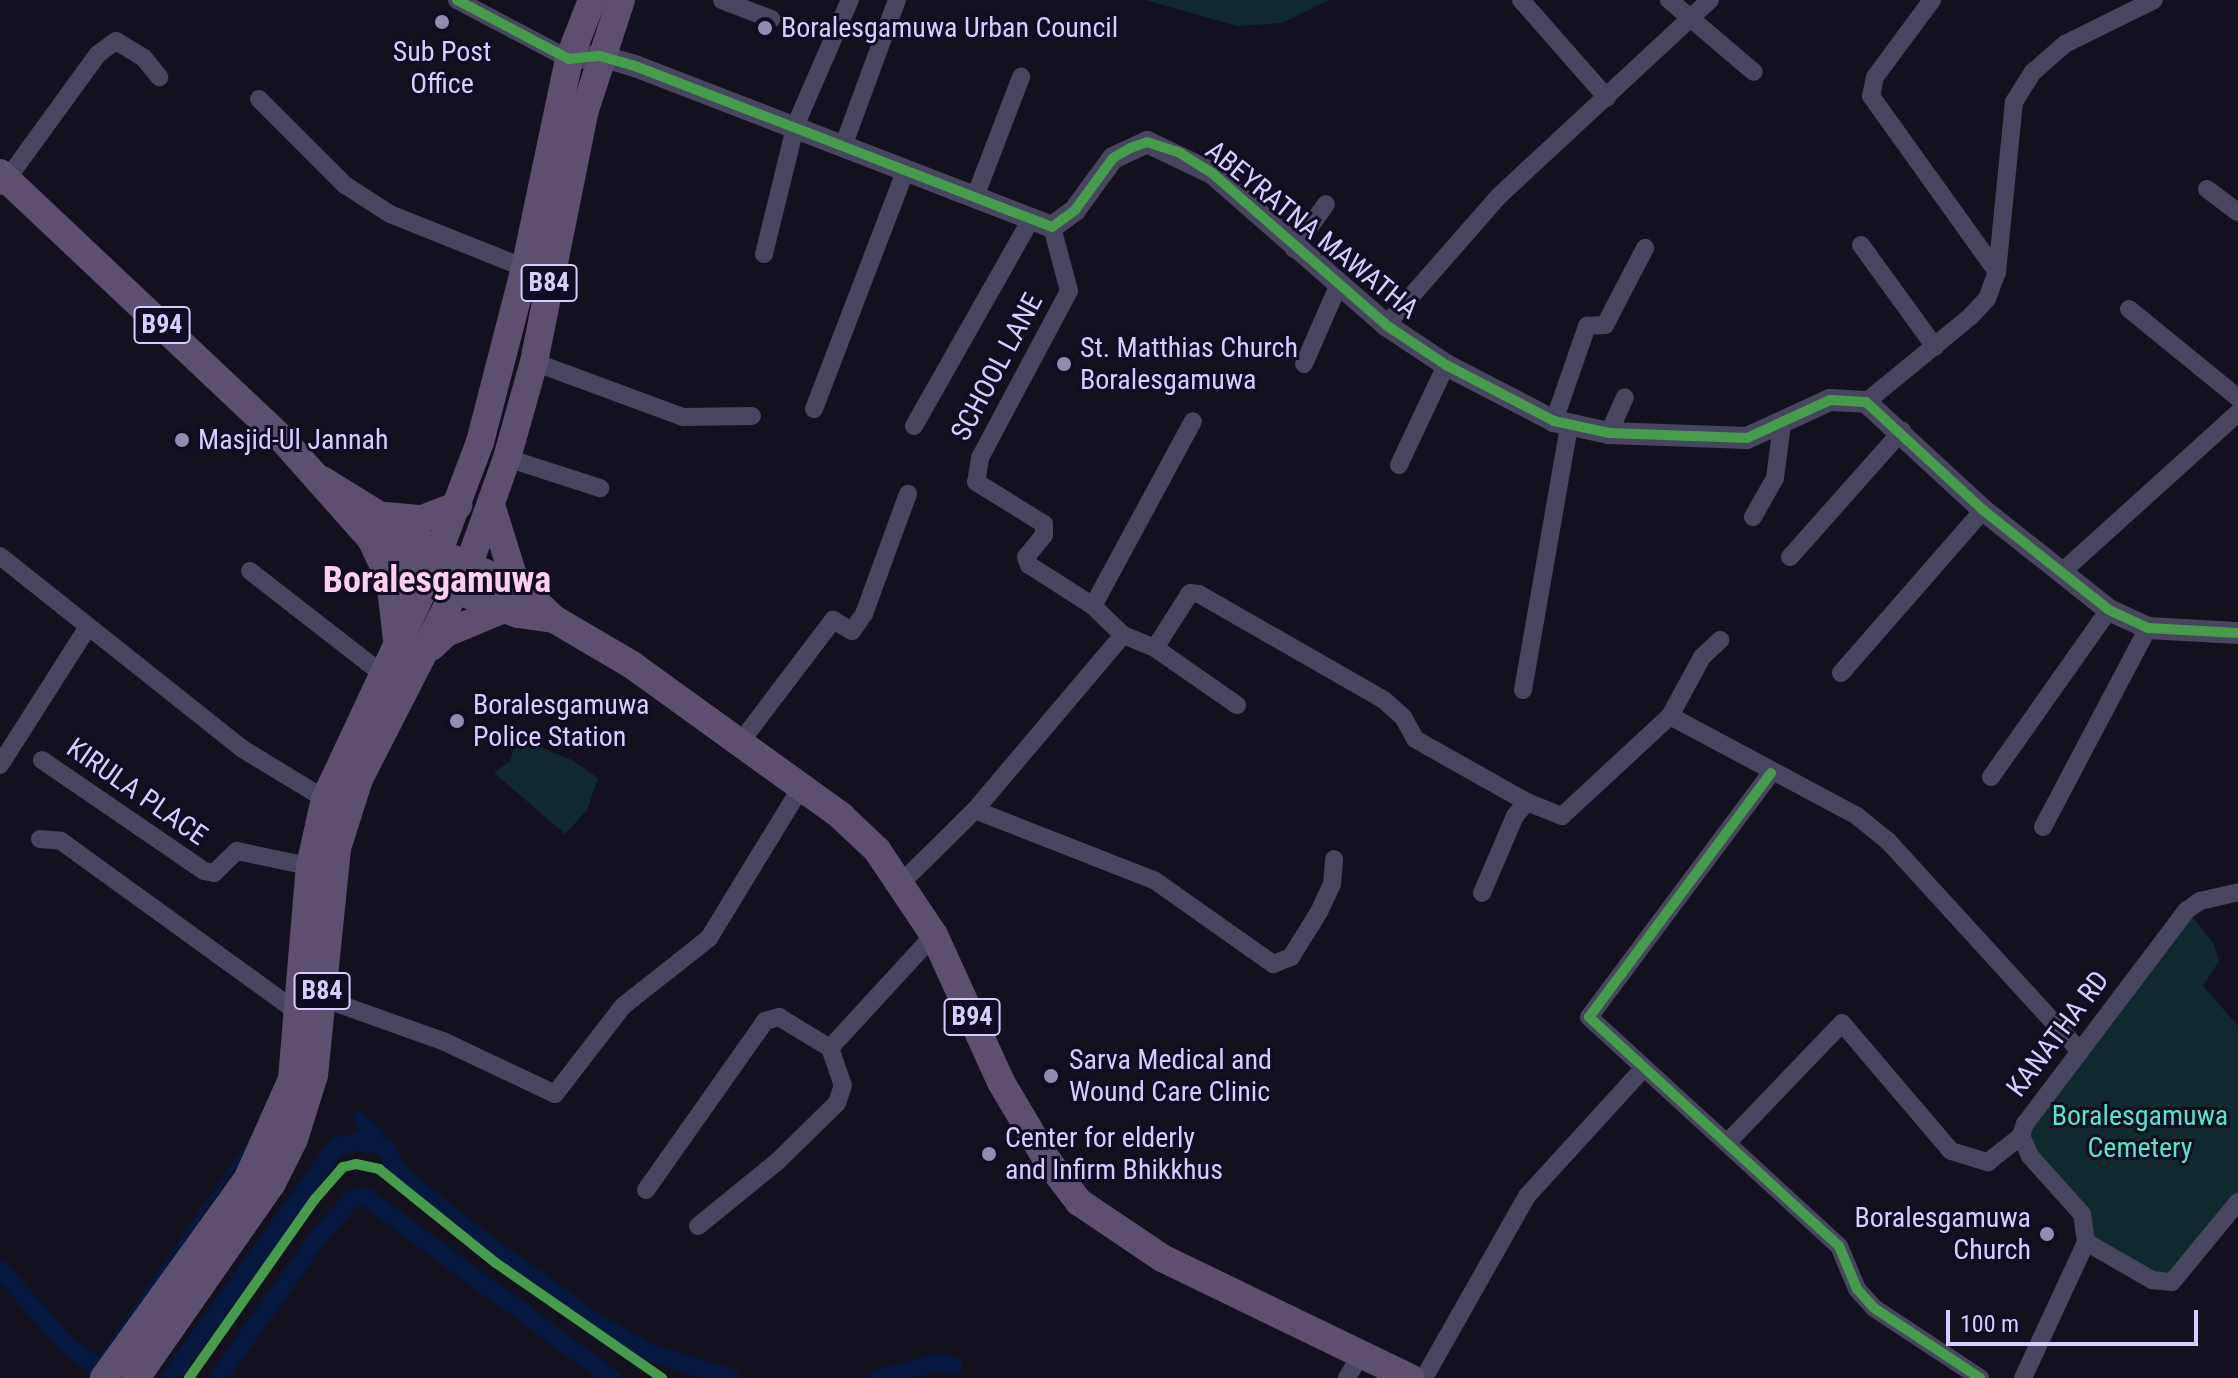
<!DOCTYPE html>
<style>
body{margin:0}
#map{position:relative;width:2238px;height:1378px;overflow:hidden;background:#14111e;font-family:"Roboto Condensed",sans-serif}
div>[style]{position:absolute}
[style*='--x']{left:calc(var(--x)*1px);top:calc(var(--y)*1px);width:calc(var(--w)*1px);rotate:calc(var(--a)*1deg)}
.green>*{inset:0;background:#0f292c}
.water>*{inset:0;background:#061740}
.stream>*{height:5px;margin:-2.5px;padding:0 2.5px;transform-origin:2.5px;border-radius:2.5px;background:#061740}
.canal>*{height:18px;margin:-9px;padding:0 9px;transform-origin:9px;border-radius:9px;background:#061740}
.minor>*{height:18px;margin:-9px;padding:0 9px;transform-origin:9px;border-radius:9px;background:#47455f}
.tertiary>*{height:22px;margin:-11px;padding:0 11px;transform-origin:11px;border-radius:11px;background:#47455f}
.primary>*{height:28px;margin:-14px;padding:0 14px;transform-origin:14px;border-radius:14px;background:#5d4f70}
.cycleway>*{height:10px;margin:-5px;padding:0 5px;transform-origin:5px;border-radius:5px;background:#469c4c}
.dots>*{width:22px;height:22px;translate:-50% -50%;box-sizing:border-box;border:4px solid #110c23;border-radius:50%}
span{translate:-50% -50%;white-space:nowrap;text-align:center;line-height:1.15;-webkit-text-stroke:6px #110c23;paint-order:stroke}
.shield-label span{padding:2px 6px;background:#110c23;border:2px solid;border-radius:6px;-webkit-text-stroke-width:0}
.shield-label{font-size:26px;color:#d6ceff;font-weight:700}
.poi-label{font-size:28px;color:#d6ceff}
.left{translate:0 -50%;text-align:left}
.right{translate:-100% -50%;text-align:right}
.street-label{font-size:28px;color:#d6ceff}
.park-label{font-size:28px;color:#4feacc}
.district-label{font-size:36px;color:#ffd0eb;font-weight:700}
.scale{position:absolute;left:1946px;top:1310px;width:252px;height:36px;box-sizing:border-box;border:4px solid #d6ceff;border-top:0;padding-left:10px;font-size:24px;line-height:28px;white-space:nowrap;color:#d6ceff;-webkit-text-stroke:6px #110c23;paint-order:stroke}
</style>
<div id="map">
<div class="green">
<div style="clip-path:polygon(1145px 0,1329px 0,1282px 23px,1237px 26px)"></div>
<div style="clip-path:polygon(517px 738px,572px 760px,598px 778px,587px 810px,565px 834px,494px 773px,510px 761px)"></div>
<div style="clip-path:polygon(2187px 910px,2214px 944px,2219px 961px,2203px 986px,2238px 1026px,2238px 1202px,2172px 1282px,2086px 1242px,2086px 1227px,2046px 1176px,2025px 1124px)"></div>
</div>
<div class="water">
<div style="clip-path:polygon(359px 1111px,383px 1130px,385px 1146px,334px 1149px,333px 1135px,349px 1139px,359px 1131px,352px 1114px)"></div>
</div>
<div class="stream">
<div style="--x:87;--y:1378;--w:288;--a:-55.5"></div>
</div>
<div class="canal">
<div style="--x:0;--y:1269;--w:101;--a:48.6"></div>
<div style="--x:67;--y:1345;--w:36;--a:36"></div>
<div style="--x:170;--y:1378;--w:282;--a:-54.4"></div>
<div style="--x:334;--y:1149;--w:21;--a:-19"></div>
<div style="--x:354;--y:1142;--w:31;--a:7"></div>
<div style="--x:385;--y:1146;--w:28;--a:64"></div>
<div style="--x:397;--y:1171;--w:89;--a:39.6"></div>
<div style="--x:466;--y:1228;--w:157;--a:35.9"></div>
<div style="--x:593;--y:1320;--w:61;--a:30.8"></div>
<div style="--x:645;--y:1351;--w:90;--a:17.4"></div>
<div style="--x:218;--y:1378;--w:174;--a:-54.6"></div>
<div style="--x:319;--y:1236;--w:50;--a:-48.3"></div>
<div style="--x:352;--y:1199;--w:12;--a:-14"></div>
<div style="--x:364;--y:1196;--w:308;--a:36.3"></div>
<div style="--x:878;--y:1378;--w:64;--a:-14.5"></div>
<div style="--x:940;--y:1362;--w:14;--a:17"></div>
</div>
<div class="minor">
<div style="--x:457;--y:0;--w:127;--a:27.8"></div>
<div style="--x:722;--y:0;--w:53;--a:21.2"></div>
<div style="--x:1521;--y:0;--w:130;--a:48.7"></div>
<div style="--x:1669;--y:0;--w:111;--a:40.3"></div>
<div style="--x:259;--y:99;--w:122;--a:45"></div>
<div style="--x:345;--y:185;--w:54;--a:32.8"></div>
<div style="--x:390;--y:214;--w:145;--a:21.8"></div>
<div style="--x:844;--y:144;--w:153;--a:-69.8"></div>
<div style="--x:2;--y:186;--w:163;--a:-54"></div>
<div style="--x:98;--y:54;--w:22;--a:-36"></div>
<div style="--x:116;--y:41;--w:31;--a:31"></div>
<div style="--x:143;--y:57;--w:26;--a:51"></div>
<div style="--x:2207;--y:189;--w:39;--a:37"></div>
<div style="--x:975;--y:197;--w:129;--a:-69"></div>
<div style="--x:1052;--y:227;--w:66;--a:75.1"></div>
<div style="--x:1069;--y:291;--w:189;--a:118.1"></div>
<div style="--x:980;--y:458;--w:24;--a:99"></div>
<div style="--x:976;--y:482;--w:80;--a:31.7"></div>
<div style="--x:1044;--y:524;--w:11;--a:90"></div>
<div style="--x:1044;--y:535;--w:28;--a:129"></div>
<div style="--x:1026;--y:557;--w:9;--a:69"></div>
<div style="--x:1029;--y:565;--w:76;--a:32.6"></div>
<div style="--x:1093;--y:606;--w:42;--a:44"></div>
<div style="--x:1123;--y:635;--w:35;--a:22"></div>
<div style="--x:1155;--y:648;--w:100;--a:34.8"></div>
<div style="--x:1861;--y:245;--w:126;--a:54"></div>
<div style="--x:1294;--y:249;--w:55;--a:-54.6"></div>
<div style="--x:764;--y:254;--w:134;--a:-76.2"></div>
<div style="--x:796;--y:124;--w:135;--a:-66.5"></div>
<div style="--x:1997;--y:272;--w:171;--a:-84.3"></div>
<div style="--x:2014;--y:102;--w:36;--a:-58"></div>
<div style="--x:2033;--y:72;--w:43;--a:-41.2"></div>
<div style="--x:2065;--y:44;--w:99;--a:-26.3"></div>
<div style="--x:2129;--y:309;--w:141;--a:39.2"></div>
<div style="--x:1386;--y:325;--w:171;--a:-48.8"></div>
<div style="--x:1499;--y:196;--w:288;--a:-42.9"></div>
<div style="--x:534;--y:362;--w:159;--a:20.3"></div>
<div style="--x:683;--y:417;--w:69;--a:-0.8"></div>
<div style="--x:1304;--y:364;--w:85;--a:-66.4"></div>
<div style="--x:1866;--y:402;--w:134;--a:-39.3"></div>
<div style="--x:1970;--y:317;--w:25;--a:-47"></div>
<div style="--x:1987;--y:299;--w:29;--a:-70"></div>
<div style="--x:1997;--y:272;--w:216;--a:-125.6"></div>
<div style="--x:1871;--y:96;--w:19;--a:-78"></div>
<div style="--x:1875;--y:77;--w:96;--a:-53.5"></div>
<div style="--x:814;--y:409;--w:257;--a:-69"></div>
<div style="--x:1554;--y:421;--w:101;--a:-70.8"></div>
<div style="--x:1587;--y:326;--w:18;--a:-3"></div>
<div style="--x:1605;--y:325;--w:87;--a:-62.5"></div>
<div style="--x:914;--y:426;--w:236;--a:-60.5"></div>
<div style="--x:1609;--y:433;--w:39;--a:-66"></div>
<div style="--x:507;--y:458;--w:98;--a:17.9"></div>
<div style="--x:1399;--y:465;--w:110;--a:-64.8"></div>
<div style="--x:1753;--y:517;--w:45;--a:-60.6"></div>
<div style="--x:1775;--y:478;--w:54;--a:-82.6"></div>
<div style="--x:0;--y:556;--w:308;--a:38.5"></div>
<div style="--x:241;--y:748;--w:98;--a:31.3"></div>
<div style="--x:1790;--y:557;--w:169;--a:-48.4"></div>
<div style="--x:250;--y:571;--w:166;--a:37.9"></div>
<div style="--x:2063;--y:571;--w:236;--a:-42.1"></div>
<div style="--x:1093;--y:606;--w:210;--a:-61.6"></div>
<div style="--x:1155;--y:648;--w:65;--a:-57.5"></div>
<div style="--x:1190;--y:593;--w:9;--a:6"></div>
<div style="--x:1199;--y:594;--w:213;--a:29.8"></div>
<div style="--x:1384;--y:700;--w:25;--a:42"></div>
<div style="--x:1403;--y:717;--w:25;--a:61"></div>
<div style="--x:1415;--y:739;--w:129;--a:29.4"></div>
<div style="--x:1841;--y:673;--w:216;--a:-48.9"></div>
<div style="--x:1523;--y:690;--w:268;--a:-80.1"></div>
<div style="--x:1670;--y:716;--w:212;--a:28.1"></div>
<div style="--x:1857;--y:816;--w:40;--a:39"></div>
<div style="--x:1888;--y:841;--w:285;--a:47.6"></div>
<div style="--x:739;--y:744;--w:156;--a:-52.8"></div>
<div style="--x:833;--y:620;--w:22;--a:30"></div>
<div style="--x:852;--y:631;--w:21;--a:-55"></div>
<div style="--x:864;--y:614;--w:128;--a:-69.9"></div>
<div style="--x:42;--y:760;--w:196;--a:34.4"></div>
<div style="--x:204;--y:871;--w:10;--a:11"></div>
<div style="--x:214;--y:873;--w:32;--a:-44"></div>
<div style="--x:237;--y:851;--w:83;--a:11.9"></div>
<div style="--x:0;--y:765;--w:164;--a:-57.5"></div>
<div style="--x:1771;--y:773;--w:304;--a:126.7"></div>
<div style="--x:1589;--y:1017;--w:339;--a:42.5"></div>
<div style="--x:1839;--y:1246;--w:47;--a:67.3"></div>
<div style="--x:1857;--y:1289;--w:25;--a:48"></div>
<div style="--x:1874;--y:1308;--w:127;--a:33.4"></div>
<div style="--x:1991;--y:777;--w:204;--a:-54.8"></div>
<div style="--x:975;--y:810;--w:192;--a:21.4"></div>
<div style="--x:1154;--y:880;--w:146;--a:35.2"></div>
<div style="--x:1273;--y:964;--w:19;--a:-21"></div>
<div style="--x:1291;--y:957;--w:53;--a:-58.1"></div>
<div style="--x:1319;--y:912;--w:31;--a:-65"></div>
<div style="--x:1332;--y:884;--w:25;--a:-85"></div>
<div style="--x:2043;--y:827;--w:225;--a:-62.2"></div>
<div style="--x:40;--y:839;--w:21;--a:5"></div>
<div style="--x:61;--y:841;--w:295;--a:35.9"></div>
<div style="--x:901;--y:883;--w:104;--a:-44.6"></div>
<div style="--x:975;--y:810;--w:229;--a:-49.8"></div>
<div style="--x:1482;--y:893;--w:84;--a:-66.8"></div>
<div style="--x:1515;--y:816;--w:18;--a:-49"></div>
<div style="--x:1527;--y:802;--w:38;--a:22"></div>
<div style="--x:1562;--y:816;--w:147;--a:-42.8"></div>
<div style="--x:1670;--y:716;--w:67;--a:-61.5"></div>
<div style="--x:1702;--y:657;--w:25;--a:-43"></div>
<div style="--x:322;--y:998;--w:128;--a:19.6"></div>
<div style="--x:443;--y:1041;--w:124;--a:25.3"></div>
<div style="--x:555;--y:1094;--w:111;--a:-52.3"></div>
<div style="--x:623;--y:1006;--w:110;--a:-38.3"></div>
<div style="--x:709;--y:938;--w:177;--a:-58.6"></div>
<div style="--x:830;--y:1048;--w:154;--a:-47.4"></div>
<div style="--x:1727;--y:1143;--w:166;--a:-46.2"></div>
<div style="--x:1842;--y:1023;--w:168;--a:49.6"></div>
<div style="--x:1951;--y:1151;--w:39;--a:17"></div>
<div style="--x:1988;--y:1162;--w:42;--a:-38.2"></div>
<div style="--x:646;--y:1190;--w:207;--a:-54.8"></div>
<div style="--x:765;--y:1021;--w:15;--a:-16"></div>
<div style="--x:779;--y:1017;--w:60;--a:31.3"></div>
<div style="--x:830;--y:1048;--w:39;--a:71"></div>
<div style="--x:843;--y:1085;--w:19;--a:108"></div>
<div style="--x:837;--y:1103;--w:83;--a:135.5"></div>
<div style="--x:778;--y:1161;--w:103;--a:140.9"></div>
<div style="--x:2086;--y:1242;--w:28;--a:-98"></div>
<div style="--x:2082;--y:1214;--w:78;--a:-131.9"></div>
<div style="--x:2030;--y:1156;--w:22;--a:-114"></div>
<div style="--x:2021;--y:1136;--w:13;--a:-72"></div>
<div style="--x:2025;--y:1124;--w:268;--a:-52.9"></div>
<div style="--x:2187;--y:910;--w:16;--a:-35"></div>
<div style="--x:2200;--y:901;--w:39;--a:-13"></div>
<div style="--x:1347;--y:1378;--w:30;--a:-60"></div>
<div style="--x:1424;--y:1378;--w:209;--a:-60.5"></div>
<div style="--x:1527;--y:1196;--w:172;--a:-47.6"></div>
<div style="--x:2023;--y:1378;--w:150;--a:-65.1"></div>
<div style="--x:2086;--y:1242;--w:76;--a:29.9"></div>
<div style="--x:2152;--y:1280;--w:20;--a:6"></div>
<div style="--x:2172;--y:1282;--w:104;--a:-50.5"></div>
</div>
<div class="tertiary">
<div style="--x:569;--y:59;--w:31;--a:-6"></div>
<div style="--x:600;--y:56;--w:36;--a:16"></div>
<div style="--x:635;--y:66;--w:447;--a:21.1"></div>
<div style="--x:1052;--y:227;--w:29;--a:-36"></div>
<div style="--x:1075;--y:210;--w:64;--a:-53.8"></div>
<div style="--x:1113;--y:158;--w:38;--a:-25"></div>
<div style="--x:1147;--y:142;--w:72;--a:25.5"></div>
<div style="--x:1212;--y:173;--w:231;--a:41.1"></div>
<div style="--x:1386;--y:325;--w:72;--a:33.7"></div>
<div style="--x:1446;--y:365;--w:122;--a:27.4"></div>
<div style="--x:1554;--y:421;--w:56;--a:12.3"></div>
<div style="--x:1609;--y:433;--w:138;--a:2.1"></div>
<div style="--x:1747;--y:438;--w:91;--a:-24.6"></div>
<div style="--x:1830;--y:400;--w:36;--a:3"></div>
<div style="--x:1866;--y:402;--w:159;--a:42.7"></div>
<div style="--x:1983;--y:510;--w:161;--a:38.4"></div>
<div style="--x:2109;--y:610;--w:43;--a:24.8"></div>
<div style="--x:2148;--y:628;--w:90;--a:3.2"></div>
</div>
<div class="primary">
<div style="--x:0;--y:173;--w:390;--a:43.3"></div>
<div style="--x:284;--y:441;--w:131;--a:48.4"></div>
<div style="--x:371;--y:539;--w:99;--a:31"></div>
<div style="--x:456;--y:590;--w:66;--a:21.2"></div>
<div style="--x:518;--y:614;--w:36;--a:8"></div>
<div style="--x:322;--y:480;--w:139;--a:31.7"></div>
<div style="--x:440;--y:553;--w:90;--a:23.7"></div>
<div style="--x:522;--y:589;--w:44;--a:43.2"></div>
<div style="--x:554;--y:619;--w:91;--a:30.5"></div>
<div style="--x:632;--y:665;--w:258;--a:35.8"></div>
<div style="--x:841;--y:816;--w:50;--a:43.4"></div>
<div style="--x:877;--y:850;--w:102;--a:56.2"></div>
<div style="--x:934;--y:935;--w:162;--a:65.5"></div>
<div style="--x:1001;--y:1082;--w:91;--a:59.5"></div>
<div style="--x:1047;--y:1160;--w:53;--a:52.7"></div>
<div style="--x:1079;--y:1202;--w:100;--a:34"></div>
<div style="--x:1162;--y:1258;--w:276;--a:25.8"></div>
<div style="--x:491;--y:505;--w:84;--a:72.6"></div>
<div style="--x:385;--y:516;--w:37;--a:5"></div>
<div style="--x:422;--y:519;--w:39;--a:-21"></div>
<div style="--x:371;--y:539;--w:44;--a:64.6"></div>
<div style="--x:390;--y:579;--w:61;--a:83.5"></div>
<div style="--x:431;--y:647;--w:21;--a:-43"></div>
<div style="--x:446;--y:633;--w:63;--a:-22.5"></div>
<div style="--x:104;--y:1378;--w:246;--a:-54.2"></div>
<div style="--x:248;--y:1178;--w:108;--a:-66"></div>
<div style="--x:292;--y:1079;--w:214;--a:-85.2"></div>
<div style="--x:310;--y:866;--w:69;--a:-77.4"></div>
<div style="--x:325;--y:799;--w:245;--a:-64.9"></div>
<div style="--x:429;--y:577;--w:144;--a:-69.3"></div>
<div style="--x:480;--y:442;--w:180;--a:-75.5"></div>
<div style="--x:525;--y:268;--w:214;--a:-78.1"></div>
<div style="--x:569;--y:59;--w:63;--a:-68.7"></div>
<div style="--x:136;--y:1378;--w:238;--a:-55.1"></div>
<div style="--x:272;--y:1183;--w:49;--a:-63.4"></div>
<div style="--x:294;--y:1139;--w:67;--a:-72.6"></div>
<div style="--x:314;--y:1075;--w:228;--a:-84.2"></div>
<div style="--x:337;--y:848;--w:72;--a:-72.3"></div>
<div style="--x:359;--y:779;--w:242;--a:-62.9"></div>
<div style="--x:469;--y:564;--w:113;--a:-70.3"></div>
<div style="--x:507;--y:458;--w:100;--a:-74.3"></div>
<div style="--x:534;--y:362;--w:254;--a:-78.6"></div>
<div style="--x:584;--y:113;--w:119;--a:-71.9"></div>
</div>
<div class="cycleway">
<div style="--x:457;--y:0;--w:127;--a:27.8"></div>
<div style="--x:569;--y:59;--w:31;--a:-6"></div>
<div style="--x:600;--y:56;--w:36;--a:16"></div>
<div style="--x:635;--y:66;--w:447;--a:21.1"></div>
<div style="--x:1052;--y:227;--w:29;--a:-36"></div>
<div style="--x:1075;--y:210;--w:64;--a:-53.8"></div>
<div style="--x:1113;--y:158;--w:20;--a:-30"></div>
<div style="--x:1130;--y:148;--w:18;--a:-19"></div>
<div style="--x:1147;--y:142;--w:35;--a:18"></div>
<div style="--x:1180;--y:153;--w:38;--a:32"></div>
<div style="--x:1212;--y:173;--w:231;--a:41.1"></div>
<div style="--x:1386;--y:325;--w:72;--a:33.7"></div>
<div style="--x:1446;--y:365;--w:122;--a:27.4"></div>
<div style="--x:1554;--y:421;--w:56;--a:12.3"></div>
<div style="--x:1609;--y:433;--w:138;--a:2.1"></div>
<div style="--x:1747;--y:438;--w:91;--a:-24.6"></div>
<div style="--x:1830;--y:400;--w:36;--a:3"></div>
<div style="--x:1866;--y:402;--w:159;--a:42.7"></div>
<div style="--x:1983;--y:510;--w:161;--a:38.4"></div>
<div style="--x:2109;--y:610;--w:43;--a:24.8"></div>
<div style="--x:2148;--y:628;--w:90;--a:3.2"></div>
<div style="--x:1771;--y:773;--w:304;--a:126.7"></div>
<div style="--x:1589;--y:1017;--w:339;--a:42.5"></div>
<div style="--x:1839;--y:1246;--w:47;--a:67.3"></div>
<div style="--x:1857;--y:1289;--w:25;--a:48"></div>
<div style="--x:1874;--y:1308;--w:127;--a:33.4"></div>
<div style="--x:189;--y:1378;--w:219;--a:-54.9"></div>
<div style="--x:315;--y:1199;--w:43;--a:-48.8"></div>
<div style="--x:343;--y:1167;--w:13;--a:-13"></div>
<div style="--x:356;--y:1164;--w:24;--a:12"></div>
<div style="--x:379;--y:1169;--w:150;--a:38.8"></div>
<div style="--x:496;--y:1263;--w:202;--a:34.7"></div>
</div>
<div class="dots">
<div style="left:442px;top:22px;background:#928cb0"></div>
<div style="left:765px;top:28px;background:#928cb0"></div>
<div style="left:1064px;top:364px;background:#928cb0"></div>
<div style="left:182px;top:440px;background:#928cb0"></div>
<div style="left:457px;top:721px;background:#928cb0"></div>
<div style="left:1051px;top:1076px;background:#928cb0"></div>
<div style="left:989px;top:1154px;background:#928cb0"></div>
<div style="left:2047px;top:1234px;background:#928cb0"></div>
</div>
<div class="shield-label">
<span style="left:549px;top:283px">B84</span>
<span style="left:162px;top:325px">B94</span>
<span style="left:322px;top:991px">B84</span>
<span style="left:972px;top:1017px">B94</span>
</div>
<div class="poi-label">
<span class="left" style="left:781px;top:28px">Boralesgamuwa Urban Council</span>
<span style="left:442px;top:68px">Sub Post<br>Office</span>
<span class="left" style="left:1080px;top:364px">St. Matthias Church<br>Boralesgamuwa</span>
<span class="left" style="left:198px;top:440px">Masjid-Ul Jannah</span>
<span class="left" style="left:473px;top:721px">Boralesgamuwa<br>Police Station</span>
<span class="left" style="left:1069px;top:1076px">Sarva Medical and<br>Wound Care Clinic</span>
<span class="left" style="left:1005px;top:1154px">Center for elderly<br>and Infirm Bhikkhus</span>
<span class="right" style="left:2031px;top:1234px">Boralesgamuwa<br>Church</span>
</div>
<div class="street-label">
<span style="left:1312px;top:230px;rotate:39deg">ABEYRATNA MAWATHA</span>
<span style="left:997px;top:367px;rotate:-62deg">SCHOOL LANE</span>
<span style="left:137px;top:792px;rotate:35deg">KIRULA PLACE</span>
<span style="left:2058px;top:1034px;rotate:-53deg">KANATHA RD</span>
</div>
<div class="park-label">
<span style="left:2140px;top:1132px">Boralesgamuwa<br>Cemetery</span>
</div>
<div class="district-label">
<span style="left:437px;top:581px">Boralesgamuwa</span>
</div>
<div class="scale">100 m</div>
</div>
